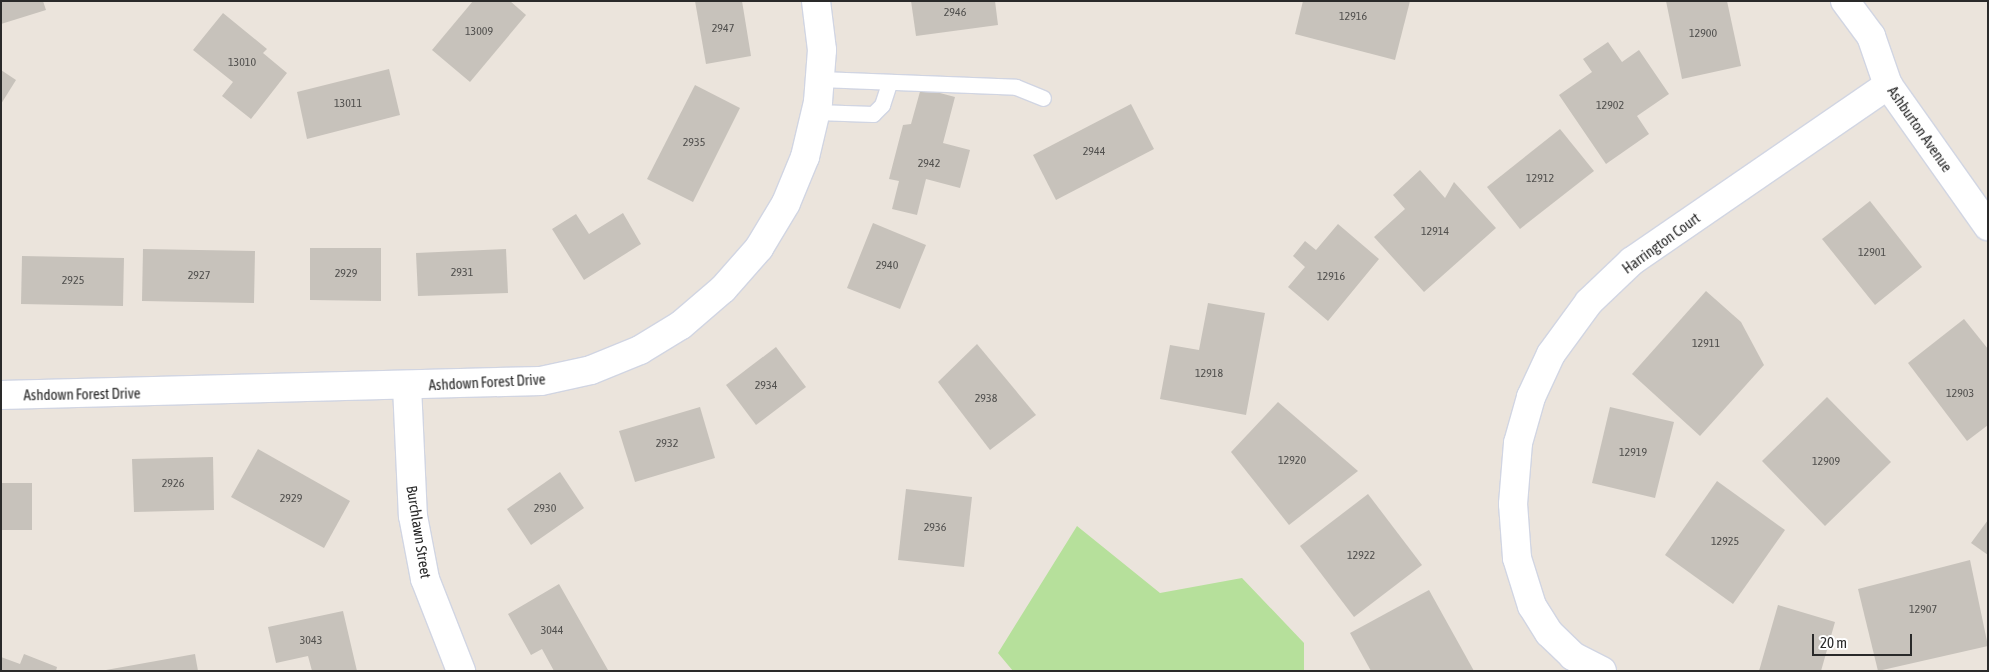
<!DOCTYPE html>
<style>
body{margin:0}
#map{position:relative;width:1989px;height:672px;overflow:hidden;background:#ebe4dc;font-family:"Asap Condensed",sans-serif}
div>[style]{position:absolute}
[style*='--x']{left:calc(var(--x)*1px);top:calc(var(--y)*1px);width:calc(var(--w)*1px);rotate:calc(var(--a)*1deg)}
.green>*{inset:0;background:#b6e09b}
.building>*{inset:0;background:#c7c2bb}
.roads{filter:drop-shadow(1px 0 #d1d5e2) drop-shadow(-1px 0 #d1d5e2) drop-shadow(0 1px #d1d5e2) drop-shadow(0 -1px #d1d5e2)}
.lane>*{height:15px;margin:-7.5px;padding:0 7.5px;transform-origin:7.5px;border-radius:7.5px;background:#fff}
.street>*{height:28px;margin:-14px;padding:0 14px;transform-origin:14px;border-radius:14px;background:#fff}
span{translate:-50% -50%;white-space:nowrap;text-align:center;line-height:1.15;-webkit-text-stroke:4px #fff;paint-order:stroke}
.number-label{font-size:12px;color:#51504e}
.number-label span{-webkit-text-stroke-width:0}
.street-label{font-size:15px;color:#2a2a2a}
.frame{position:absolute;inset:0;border:2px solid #2a2a2a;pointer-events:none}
.scale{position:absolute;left:1812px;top:634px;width:100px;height:22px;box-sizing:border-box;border:2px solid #2a2a2a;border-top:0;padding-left:6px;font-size:15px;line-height:18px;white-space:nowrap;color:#2a2a2a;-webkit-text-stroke:4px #fff;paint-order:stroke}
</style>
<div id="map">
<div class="green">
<div style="clip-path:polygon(1077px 526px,1160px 593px,1242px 578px,1304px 643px,1304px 671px,1013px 671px,998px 653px)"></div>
</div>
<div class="building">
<div style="clip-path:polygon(1px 1px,43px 1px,46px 10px,1px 24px)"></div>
<div style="clip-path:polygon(473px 1px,510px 1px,526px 15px,470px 82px,432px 50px)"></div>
<div style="clip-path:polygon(695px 1px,742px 1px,751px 56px,706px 64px)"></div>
<div style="clip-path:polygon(911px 1px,995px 1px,998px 25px,916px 36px)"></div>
<div style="clip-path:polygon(1303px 1px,1410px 1px,1395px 60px,1295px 34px)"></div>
<div style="clip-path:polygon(1666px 1px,1727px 1px,1741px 66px,1682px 79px)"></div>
<div style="clip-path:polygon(223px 13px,267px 49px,263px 53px,287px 73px,251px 119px,222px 96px,233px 82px,193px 50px)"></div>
<div style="clip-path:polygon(1608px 42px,1622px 62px,1639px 50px,1669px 94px,1637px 116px,1649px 134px,1606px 164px,1559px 95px,1592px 72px,1583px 59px)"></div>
<div style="clip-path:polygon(389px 69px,400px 115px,307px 139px,297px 92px)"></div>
<div style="clip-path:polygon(1px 70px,16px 80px,1px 104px)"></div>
<div style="clip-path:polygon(695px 85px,740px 108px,693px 202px,647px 179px)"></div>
<div style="clip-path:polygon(921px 88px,955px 97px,943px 143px,970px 150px,960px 188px,926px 179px,917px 215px,892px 209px,899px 181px,889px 179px,903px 125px,911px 124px)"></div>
<div style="clip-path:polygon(1131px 104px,1154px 149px,1056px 200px,1033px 155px)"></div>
<div style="clip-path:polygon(1560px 129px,1594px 171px,1520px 229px,1487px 187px)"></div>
<div style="clip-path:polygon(1420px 170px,1445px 198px,1454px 182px,1496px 228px,1424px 292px,1374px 237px,1405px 209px,1393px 195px)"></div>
<div style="clip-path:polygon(1870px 201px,1922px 267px,1875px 305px,1822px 239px)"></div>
<div style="clip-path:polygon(623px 213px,641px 244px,584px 280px,552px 229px,576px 214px,589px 234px)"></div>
<div style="clip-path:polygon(873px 223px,926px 245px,900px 309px,847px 288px)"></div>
<div style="clip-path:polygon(1338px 224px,1379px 259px,1328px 321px,1288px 287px,1305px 267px,1293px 256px,1305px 241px,1316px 250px)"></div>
<div style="clip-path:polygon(310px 248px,381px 248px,381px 301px,310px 300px)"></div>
<div style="clip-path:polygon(143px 249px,255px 251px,254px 303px,142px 301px)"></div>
<div style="clip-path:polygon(506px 249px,508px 293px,418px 296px,416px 253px)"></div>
<div style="clip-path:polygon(22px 256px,124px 258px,123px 306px,21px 304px)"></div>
<div style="clip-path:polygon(1706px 291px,1741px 322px,1764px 365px,1700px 436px,1632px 374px)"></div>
<div style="clip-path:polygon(1208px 303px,1265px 313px,1246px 415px,1160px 399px,1170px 345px,1199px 350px)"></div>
<div style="clip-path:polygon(1964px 319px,1988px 349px,1988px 425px,1967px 441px,1908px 363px)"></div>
<div style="clip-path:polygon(977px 344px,1036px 415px,990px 450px,938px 382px)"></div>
<div style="clip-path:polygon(776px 347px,806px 387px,756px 425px,726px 385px)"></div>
<div style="clip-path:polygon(1827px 397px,1891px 462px,1825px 526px,1762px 461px)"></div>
<div style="clip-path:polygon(1278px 402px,1358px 471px,1289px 525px,1231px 452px)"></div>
<div style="clip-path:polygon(700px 407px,715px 458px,635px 482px,619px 431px)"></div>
<div style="clip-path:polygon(1610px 407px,1674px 422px,1655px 498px,1592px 483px)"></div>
<div style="clip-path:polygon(258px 449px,350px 501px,324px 548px,231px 497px)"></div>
<div style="clip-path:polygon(213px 457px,214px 510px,134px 512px,132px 459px)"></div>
<div style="clip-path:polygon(560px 472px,584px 508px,531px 545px,507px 509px)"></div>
<div style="clip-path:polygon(1717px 481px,1785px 530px,1733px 604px,1665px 555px)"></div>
<div style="clip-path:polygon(1px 483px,32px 483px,32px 530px,1px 530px)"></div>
<div style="clip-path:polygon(906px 489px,972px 497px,964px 567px,898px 560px)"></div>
<div style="clip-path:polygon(1368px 494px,1422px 565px,1354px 617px,1300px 546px)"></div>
<div style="clip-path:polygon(1988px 520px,1988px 555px,1971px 543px)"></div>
<div style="clip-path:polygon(1970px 560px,1988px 646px,1878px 671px,1858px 589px)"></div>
<div style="clip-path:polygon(559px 584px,608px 670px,607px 671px,554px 671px,542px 649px,531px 655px,508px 614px)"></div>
<div style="clip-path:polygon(1429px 590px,1474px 671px,1371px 671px,1350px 633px)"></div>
<div style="clip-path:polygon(1778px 605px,1835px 622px,1821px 671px,1759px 671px)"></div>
<div style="clip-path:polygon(343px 611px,357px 671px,312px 671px,308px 656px,276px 663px,268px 627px)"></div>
<div style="clip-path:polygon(24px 654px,57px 667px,56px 671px,1px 671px,1px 657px,20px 664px)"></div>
<div style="clip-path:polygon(195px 654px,198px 671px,106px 671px,106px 670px)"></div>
</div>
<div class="roads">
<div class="lane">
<div style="--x:820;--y:79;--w:196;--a:2.3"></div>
<div style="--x:1016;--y:87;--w:29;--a:22"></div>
<div style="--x:816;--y:112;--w:57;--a:2"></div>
<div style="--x:873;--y:114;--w:13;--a:-45"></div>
<div style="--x:882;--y:105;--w:23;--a:-72"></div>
</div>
<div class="street">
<div style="--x:1845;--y:1;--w:44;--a:53.4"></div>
<div style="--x:1871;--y:36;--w:52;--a:70.9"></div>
<div style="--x:1888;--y:85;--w:173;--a:54.7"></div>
<div style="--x:407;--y:386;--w:130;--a:87.4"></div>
<div style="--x:413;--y:516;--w:64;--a:79.2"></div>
<div style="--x:425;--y:579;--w:99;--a:68.6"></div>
<div style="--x:1;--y:395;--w:540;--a:-1.49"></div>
<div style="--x:541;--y:381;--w:51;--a:-12.4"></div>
<div style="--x:591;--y:370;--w:53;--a:-22.2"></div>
<div style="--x:640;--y:350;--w:48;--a:-31.4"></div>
<div style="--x:681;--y:325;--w:55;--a:-40.6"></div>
<div style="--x:723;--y:289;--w:55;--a:-48.7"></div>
<div style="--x:759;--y:248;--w:52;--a:-59"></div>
<div style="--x:786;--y:203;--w:50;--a:-67.6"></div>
<div style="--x:805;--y:157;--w:57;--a:-76.7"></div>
<div style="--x:818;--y:102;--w:52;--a:-85.6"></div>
<div style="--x:822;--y:50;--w:49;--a:-97"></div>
<div style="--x:1602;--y:671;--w:33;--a:-153"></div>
<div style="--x:1573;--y:656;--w:33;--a:-136"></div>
<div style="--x:1549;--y:633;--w:32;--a:-122"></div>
<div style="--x:1532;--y:606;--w:50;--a:-107.4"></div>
<div style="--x:1517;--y:558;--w:54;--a:-94.2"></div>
<div style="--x:1513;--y:504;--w:61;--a:-85.3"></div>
<div style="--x:1518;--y:443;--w:48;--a:-74.2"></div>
<div style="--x:1531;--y:397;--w:47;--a:-65.1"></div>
<div style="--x:1551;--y:354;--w:64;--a:-53.8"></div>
<div style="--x:1589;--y:302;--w:59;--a:-43.6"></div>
<div style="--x:1632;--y:261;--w:311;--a:-34.5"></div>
</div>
</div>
<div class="number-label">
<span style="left:955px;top:13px">2946</span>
<span style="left:1353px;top:17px">12916</span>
<span style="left:723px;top:29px">2947</span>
<span style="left:479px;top:32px">13009</span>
<span style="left:1703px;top:34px">12900</span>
<span style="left:242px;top:63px">13010</span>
<span style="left:348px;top:104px">13011</span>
<span style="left:1610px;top:106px">12902</span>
<span style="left:694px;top:143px">2935</span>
<span style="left:1094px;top:152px">2944</span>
<span style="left:929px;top:164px">2942</span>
<span style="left:1540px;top:179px">12912</span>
<span style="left:1435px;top:232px">12914</span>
<span style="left:1872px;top:253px">12901</span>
<span style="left:887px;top:266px">2940</span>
<span style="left:462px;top:273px">2931</span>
<span style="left:346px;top:274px">2929</span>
<span style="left:199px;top:276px">2927</span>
<span style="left:1331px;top:277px">12916</span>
<span style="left:73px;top:281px">2925</span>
<span style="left:1706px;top:344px">12911</span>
<span style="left:1209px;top:374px">12918</span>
<span style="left:766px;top:386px">2934</span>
<span style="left:1960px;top:394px">12903</span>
<span style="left:986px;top:399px">2938</span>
<span style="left:667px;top:444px">2932</span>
<span style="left:1633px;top:453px">12919</span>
<span style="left:1292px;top:461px">12920</span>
<span style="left:1826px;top:462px">12909</span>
<span style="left:173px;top:484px">2926</span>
<span style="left:291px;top:499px">2929</span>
<span style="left:545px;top:509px">2930</span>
<span style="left:935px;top:528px">2936</span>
<span style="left:1725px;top:542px">12925</span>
<span style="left:1361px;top:556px">12922</span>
<span style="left:1923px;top:610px">12907</span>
<span style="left:552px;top:631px">3044</span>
<span style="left:311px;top:641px">3043</span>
</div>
<div class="street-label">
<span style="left:1920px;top:129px;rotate:55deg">Ashburton Avenue</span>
<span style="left:1661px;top:243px;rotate:-36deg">Harrington Court</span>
<span style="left:487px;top:382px;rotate:-3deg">Ashdown Forest Drive</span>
<span style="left:82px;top:394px;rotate:-1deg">Ashdown Forest Drive</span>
<span style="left:419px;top:532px;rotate:81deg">Burchlawn Street</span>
</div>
<div class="frame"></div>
<div class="scale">20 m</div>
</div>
